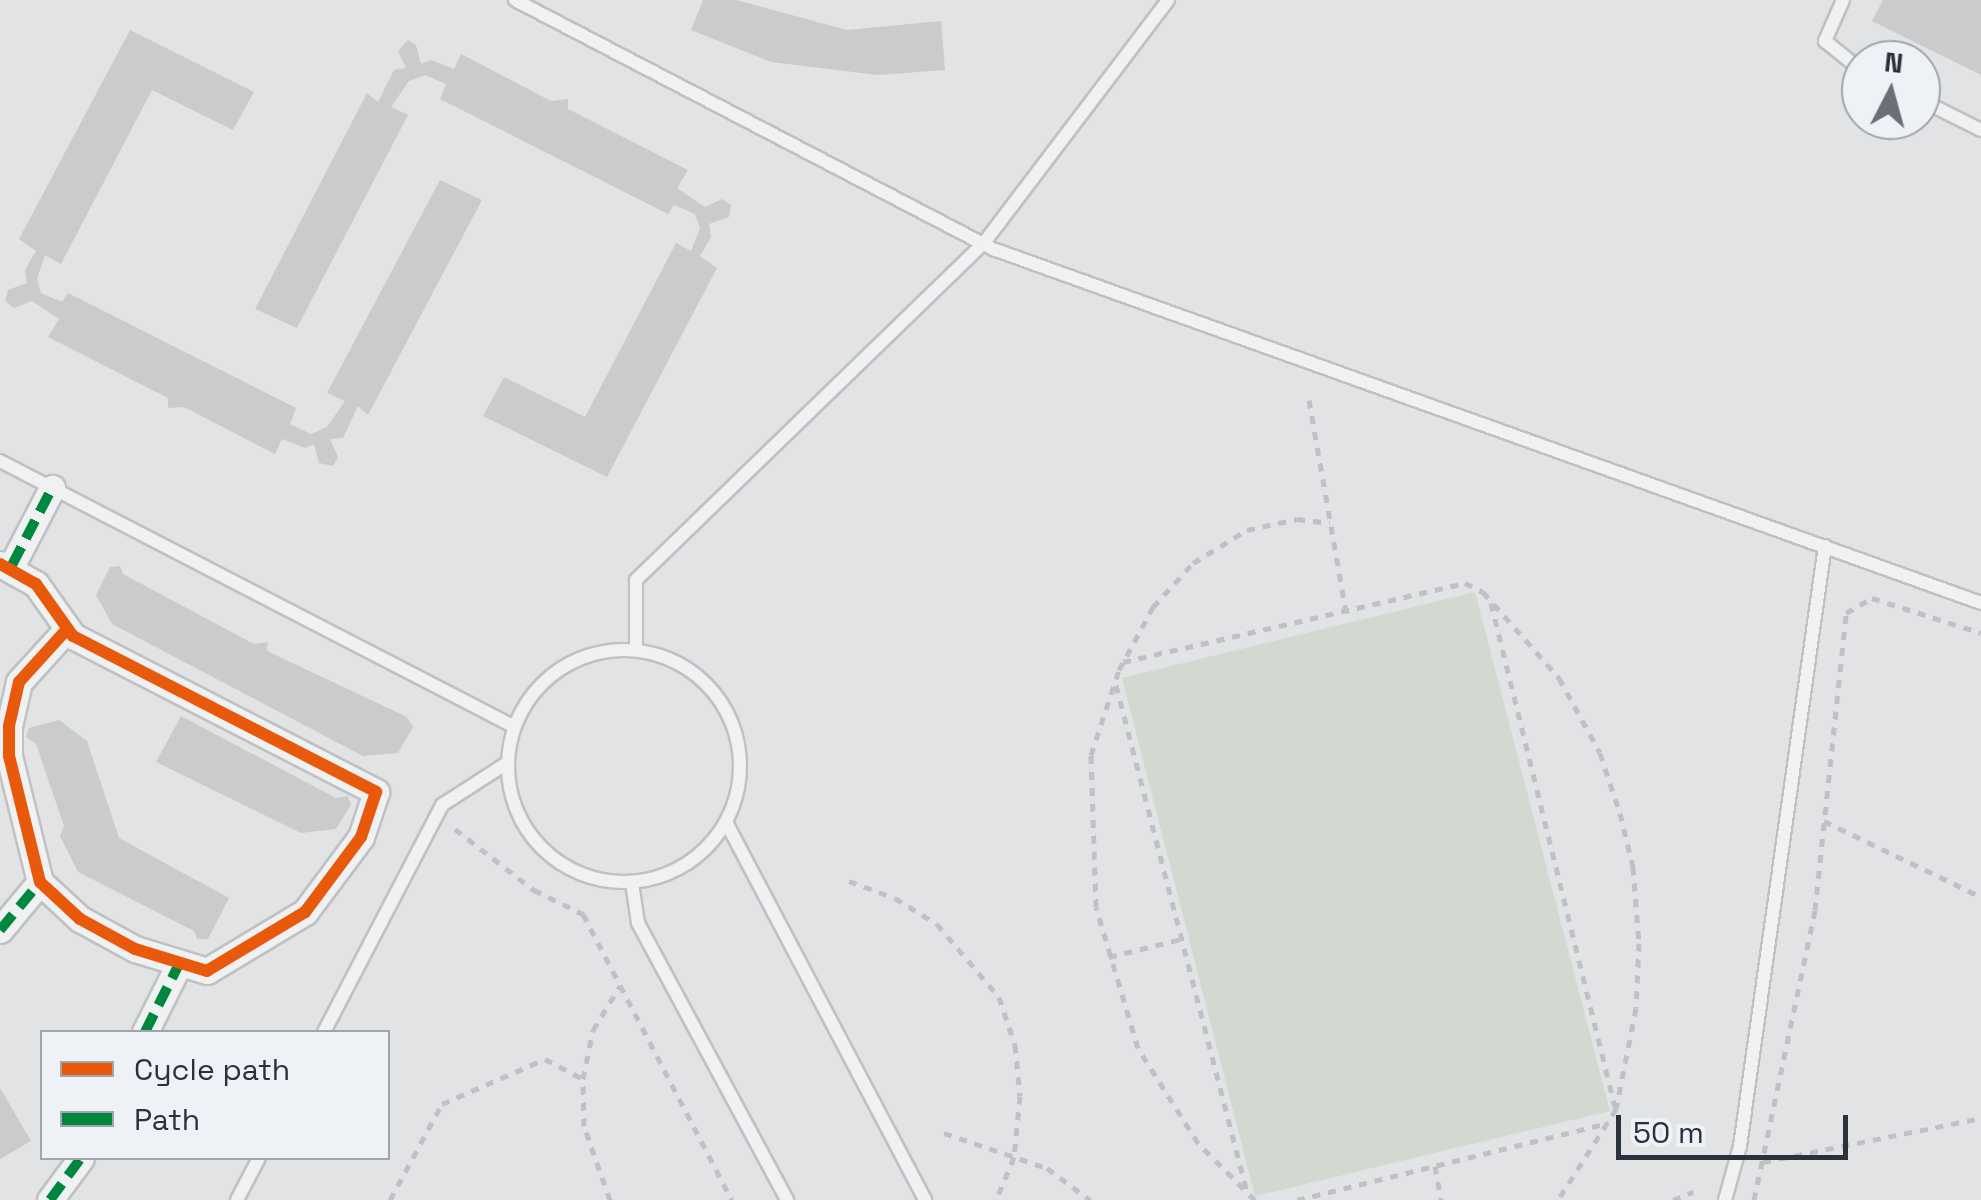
<!DOCTYPE html>
<style>
body{margin:0}
#map{position:relative;width:1981px;height:1200px;overflow:hidden;background:#e1e3e5;font-family:"Space Grotesk",sans-serif}
div>[style]{position:absolute}
[style*='--x']{left:calc(var(--x)*1px);top:calc(var(--y)*1px);width:calc(var(--w)*1px);rotate:calc(var(--a)*1deg)}
.green>*{inset:0;background:#d2d9d1}
.building>*{inset:0;background:#c9cbcd}
.path>*{height:5px;margin-top:-2.5px;transform-origin:0;background:repeating-linear-gradient(90deg,#bfc1c4 0 8px,transparent 0 16px)}
.roads{filter:drop-shadow(2px 0 #bfc1c3) drop-shadow(-2px 0 #bfc1c3) drop-shadow(0 2px #bfc1c3) drop-shadow(0 -2px #bfc1c3)}
.lane>*{height:12px;margin:-6px;padding:0 6px;transform-origin:6px;border-radius:6px;background:#f0f1f2}
.lane>.ring{margin:-6px;padding:0;box-sizing:content-box;background:none;border:12px solid #f0f1f2;border-radius:50%}
.street>*{height:25px;margin:-12.5px;padding:0 12.5px;transform-origin:12.5px;border-radius:12.5px;background:#f0f1f2}
.quiet>*{height:10px;margin-top:-5px;transform-origin:0;background:repeating-linear-gradient(90deg,#00873e 0 20px,transparent 0 30px)}
.cycleway>*{height:12px;margin:-6px;padding:0 6px;transform-origin:6px;border-radius:6px;background:#e8590c}
span{translate:-50% -50%;white-space:nowrap;text-align:center;line-height:1.15;-webkit-text-stroke:9px #eef1f5;paint-order:stroke}
.legend{position:absolute;left:40px;top:1030px;width:350px;height:130px;box-sizing:border-box;background:#eef1f5;border:2px solid #a0a4ab;margin:0;padding:12px 18px;list-style:none;font-size:30px;color:#2a313c}
.legend li{display:flex;align-items:center;gap:20px;height:50px}
.legend b{width:50px;border:2px solid #a0a4ab}
.north{position:absolute;left:1841px;top:40px;width:100px;height:100px;box-sizing:border-box;background:#eef1f5;border:2px solid #a0a4ab;border-radius:50%;rotate:6deg;font-size:28px;font-weight:700;line-height:40px;text-align:center;color:#2a313c}
.north::after{content:'';display:block;margin:auto;width:35px;height:45px;background:#6a6f77;clip-path:polygon(50% 0,100% 100%,50% 72%,0 100%)}
.scale{position:absolute;left:1616px;top:1115px;width:232px;height:45px;box-sizing:border-box;border:5px solid #2a313c;border-top:0;padding-left:12px;font-size:30px;line-height:35px;white-space:nowrap;color:#2a313c;-webkit-text-stroke:8px #eef1f5;paint-order:stroke}
</style>
<div id="map">
<div class="green">
<div style="clip-path:polygon(1475px 592px,1610px 1111px,1255px 1196px,1122px 678px)"></div>
</div>
<div class="building">
<div style="clip-path:polygon(703px 0,736px 0,847px 30px,941px 21px,945px 70px,878px 75px,771px 62px,691px 30px)"></div>
<div style="clip-path:polygon(1883px 0,1981px 0,1981px 75px,1872px 21px)"></div>
<div style="clip-path:polygon(130px 30px,254px 92px,233px 130px,152px 90px,61px 264px,45px 255px,37px 279px,41px 293px,62px 302px,68px 293px,296px 408px,290px 424px,311px 434px,327px 427px,345px 401px,327px 393px,440px 180px,482px 200px,368px 415px,358px 406px,343px 438px,330px 439px,338px 457px,333px 466px,319px 463px,314px 444px,305px 448px,282px 439px,275px 454px,184px 407px,168px 408px,168px 398px,48px 337px,59px 319px,32px 301px,14px 308px,5px 301px,8px 290px,27px 283px,25px 270px,36px 251px,19px 239px)"></div>
<div style="clip-path:polygon(408px 40px,416px 45px,421px 64px,431px 60px,454px 69px,461px 54px,551px 101px,568px 99px,568px 109px,688px 170px,677px 188px,705px 207px,722px 199px,731px 205px,729px 217px,709px 224px,711px 237px,700px 256px,717px 268px,607px 477px,483px 416px,504px 377px,585px 417px,676px 243px,691px 251px,700px 228px,695px 214px,674px 205px,668px 214px,440px 99px,446px 84px,425px 75px,409px 81px,391px 107px,408px 115px,297px 328px,255px 309px,367px 93px,378px 102px,394px 70px,406px 68px,398px 51px)"></div>
<div style="clip-path:polygon(120px 566px,123px 574px,254px 644px,268px 642px,267px 651px,407px 717px,413px 727px,398px 753px,363px 756px,112px 624px,96px 595px,110px 567px)"></div>
<div style="clip-path:polygon(181px 716px,336px 798px,348px 796px,351px 805px,336px 829px,301px 833px,156px 762px)"></div>
<div style="clip-path:polygon(59px 720px,87px 741px,119px 838px,229px 898px,208px 939px,197px 939px,194px 931px,78px 872px,60px 836px,64px 826px,36px 744px,26px 737px,29px 728px)"></div>
<div style="clip-path:polygon(0 1088px,31px 1141px,0 1159px)"></div>
</div>
<div class="path">
<div style="--x:1309;--y:400;--w:215;--a:80.1"></div>
<div style="--x:1491;--y:603;--w:519;--a:76.18"></div>
<div style="--x:1123;--y:662;--w:351;--a:-13"></div>
<div style="--x:1465;--y:583;--w:20;--a:27"></div>
<div style="--x:1483;--y:592;--w:115;--a:48.5"></div>
<div style="--x:1559;--y:678;--w:85;--a:61.3"></div>
<div style="--x:1600;--y:753;--w:63;--a:71.6"></div>
<div style="--x:1620;--y:813;--w:56;--a:76.5"></div>
<div style="--x:1633;--y:867;--w:76;--a:85.5"></div>
<div style="--x:1639;--y:943;--w:65;--a:92.6"></div>
<div style="--x:1636;--y:1008;--w:103;--a:101.2"></div>
<div style="--x:1616;--y:1109;--w:108;--a:122.5"></div>
<div style="--x:1116;--y:685;--w:524;--a:75.51"></div>
<div style="--x:1824;--y:821;--w:174;--a:25.8"></div>
<div style="--x:455;--y:829;--w:100;--a:37.7"></div>
<div style="--x:534;--y:890;--w:55;--a:26.1"></div>
<div style="--x:583;--y:914;--w:322;--a:62.5"></div>
<div style="--x:849;--y:881;--w:49;--a:20.3"></div>
<div style="--x:895;--y:898;--w:49;--a:31.8"></div>
<div style="--x:937;--y:924;--w:96;--a:49.7"></div>
<div style="--x:999;--y:997;--w:51;--a:71.6"></div>
<div style="--x:1015;--y:1045;--w:51;--a:84.4"></div>
<div style="--x:1020;--y:1096;--w:61;--a:95.6"></div>
<div style="--x:1014;--y:1157;--w:47;--a:112.7"></div>
<div style="--x:1109;--y:957;--w:74;--a:-14"></div>
<div style="--x:944;--y:1133;--w:109;--a:18.8"></div>
<div style="--x:1047;--y:1168;--w:54;--a:36.7"></div>
<div style="--x:1763;--y:1162;--w:222;--a:-11.4"></div>
<div style="--x:1435;--y:1166;--w:35;--a:80"></div>
<div style="--x:390;--y:1200;--w:109;--a:-61.6"></div>
<div style="--x:442;--y:1104;--w:112;--a:-23.6"></div>
<div style="--x:545;--y:1059;--w:43;--a:27.8"></div>
<div style="--x:610;--y:1200;--w:78;--a:-109.4"></div>
<div style="--x:584;--y:1126;--w:47;--a:-91.2"></div>
<div style="--x:583;--y:1079;--w:50;--a:-78.5"></div>
<div style="--x:593;--y:1030;--w:52;--a:-58.5"></div>
<div style="--x:1255;--y:1200;--w:81;--a:-135"></div>
<div style="--x:1198;--y:1143;--w:112;--a:-122.3"></div>
<div style="--x:1138;--y:1048;--w:147;--a:-106.6"></div>
<div style="--x:1096;--y:907;--w:152;--a:-91.9"></div>
<div style="--x:1091;--y:755;--w:89;--a:-71.8"></div>
<div style="--x:1119;--y:670;--w:72;--a:-61.6"></div>
<div style="--x:1153;--y:607;--w:59;--a:-47.7"></div>
<div style="--x:1193;--y:563;--w:63;--a:-31.4"></div>
<div style="--x:1247;--y:530;--w:51;--a:-12.4"></div>
<div style="--x:1297;--y:519;--w:33;--a:7"></div>
<div style="--x:1297;--y:1200;--w:321;--a:-13.9"></div>
<div style="--x:1673;--y:1200;--w:22;--a:-22"></div>
<div style="--x:1754;--y:1200;--w:296;--a:-78.1"></div>
<div style="--x:1815;--y:910;--w:299;--a:-84"></div>
<div style="--x:1846;--y:613;--w:30;--a:-30"></div>
<div style="--x:1872;--y:598;--w:114;--a:17.8"></div>
</div>
<div class="roads">
<div class="lane">
<div style="--x:515;--y:0;--w:539;--a:27.52"></div>
<div style="--x:993;--y:249;--w:1050;--a:19.71"></div>
<div style="--x:1843;--y:0;--w:45;--a:113.7"></div>
<div style="--x:1825;--y:41;--w:46;--a:38.9"></div>
<div style="--x:1921;--y:100;--w:67;--a:26.6"></div>
<div style="--x:0;--y:461;--w:577;--a:27.32"></div>
<div class="ring" style="left:508px;top:650px;width:220px;height:220px"></div>
<div style="--x:636;--y:650;--w:70;--a:-90"></div>
<div style="--x:636;--y:580;--w:483;--a:-44.1"></div>
<div style="--x:983;--y:244;--w:306;--a:-52.8"></div>
<div style="--x:727;--y:824;--w:425;--a:62.2"></div>
<div style="--x:632;--y:883;--w:40;--a:81.5"></div>
<div style="--x:638;--y:923;--w:315;--a:61.7"></div>
<div style="--x:324;--y:1032;--w:256;--a:-62.5"></div>
<div style="--x:442;--y:805;--w:77;--a:-32.9"></div>
<div style="--x:237;--y:1200;--w:47;--a:-62.4"></div>
<div style="--x:1725;--y:1200;--w:56;--a:-74.5"></div>
<div style="--x:1740;--y:1146;--w:606;--a:-81.94"></div>
</div>
<div class="street">
<div style="--x:0;--y:564;--w:41;--a:29.1"></div>
<div style="--x:36;--y:584;--w:64;--a:54.6"></div>
<div style="--x:73;--y:636;--w:341;--a:27.2"></div>
<div style="--x:376;--y:792;--w:47;--a:108.4"></div>
<div style="--x:361;--y:837;--w:94;--a:126.7"></div>
<div style="--x:305;--y:912;--w:114;--a:149"></div>
<div style="--x:207;--y:971;--w:75;--a:-163"></div>
<div style="--x:135;--y:949;--w:63;--a:-151.4"></div>
<div style="--x:80;--y:919;--w:54;--a:-137.2"></div>
<div style="--x:40;--y:882;--w:130;--a:-103.8"></div>
<div style="--x:9;--y:756;--w:30;--a:-90"></div>
<div style="--x:9;--y:726;--w:45;--a:-77.2"></div>
<div style="--x:19;--y:682;--w:72;--a:-47.8"></div>
<div style="--x:12;--y:565;--w:87;--a:-62.5"></div>
<div style="--x:0;--y:930;--w:62;--a:-50.2"></div>
<div style="--x:145;--y:1032;--w:74;--a:-63.4"></div>
<div style="--x:50;--y:1200;--w:52;--a:-53.6"></div>
</div>
</div>
<div class="quiet">
<div style="--x:12;--y:565;--w:87;--a:-62.5"></div>
<div style="--x:0;--y:930;--w:62;--a:-50.2"></div>
<div style="--x:145;--y:1032;--w:74;--a:-63.4"></div>
<div style="--x:50;--y:1200;--w:52;--a:-53.6"></div>
</div>
<div class="cycleway">
<div style="--x:0;--y:564;--w:41;--a:29.1"></div>
<div style="--x:36;--y:584;--w:64;--a:54.6"></div>
<div style="--x:73;--y:636;--w:341;--a:27.2"></div>
<div style="--x:376;--y:792;--w:47;--a:108.4"></div>
<div style="--x:361;--y:837;--w:94;--a:126.7"></div>
<div style="--x:305;--y:912;--w:114;--a:149"></div>
<div style="--x:207;--y:971;--w:75;--a:-163"></div>
<div style="--x:135;--y:949;--w:63;--a:-151.4"></div>
<div style="--x:80;--y:919;--w:54;--a:-137.2"></div>
<div style="--x:40;--y:882;--w:130;--a:-103.8"></div>
<div style="--x:9;--y:756;--w:30;--a:-90"></div>
<div style="--x:9;--y:726;--w:45;--a:-77.2"></div>
<div style="--x:19;--y:682;--w:72;--a:-47.8"></div>
</div>
<ul class="legend">
<li><b style="height:12px;background:#e8590c"></b>Cycle path</li>
<li><b style="height:12px;background:#00873e"></b>Path</li>
</ul>
<div class="north">N</div>
<div class="scale">50 m</div>
</div>
